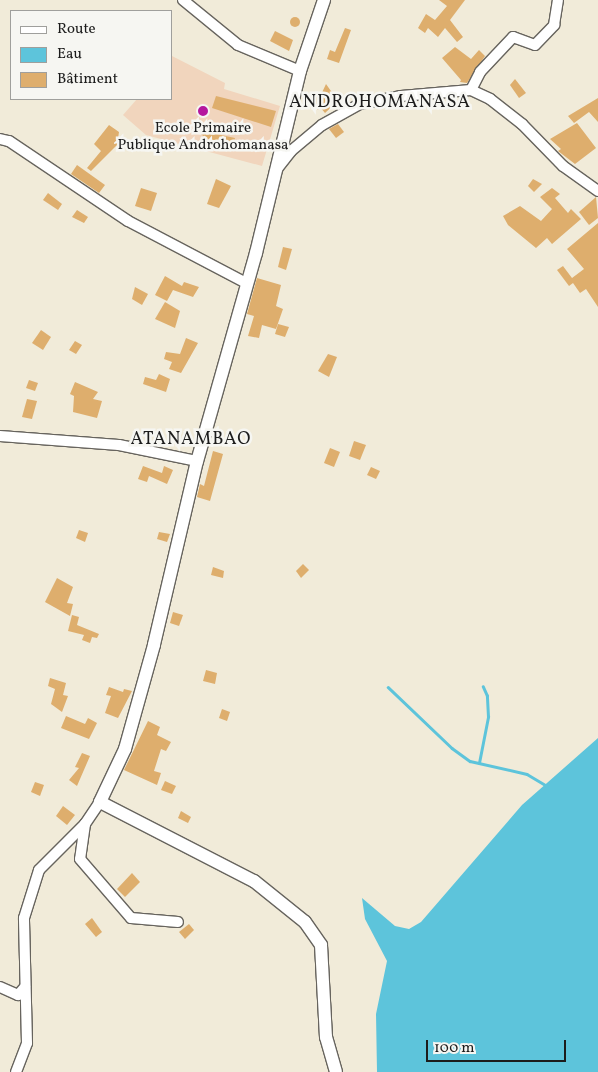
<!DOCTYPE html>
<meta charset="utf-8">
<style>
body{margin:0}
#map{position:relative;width:598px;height:1072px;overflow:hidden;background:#f1ebd9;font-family:Vollkorn,serif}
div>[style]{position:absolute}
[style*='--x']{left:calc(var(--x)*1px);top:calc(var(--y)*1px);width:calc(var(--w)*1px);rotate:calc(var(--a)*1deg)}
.built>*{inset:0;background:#f1d5bd}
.water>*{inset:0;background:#5dc4db}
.stream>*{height:2.5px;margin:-1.25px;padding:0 1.25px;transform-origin:1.25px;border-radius:1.25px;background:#5dc4db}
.building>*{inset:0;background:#deae6d}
.round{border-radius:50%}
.roads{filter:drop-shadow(1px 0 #67645e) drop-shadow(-1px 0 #67645e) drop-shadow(0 1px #67645e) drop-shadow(0 -1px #67645e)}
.minor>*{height:10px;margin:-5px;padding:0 5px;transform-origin:5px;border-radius:5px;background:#fff}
.tertiary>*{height:12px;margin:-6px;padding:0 6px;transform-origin:6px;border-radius:6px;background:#fff}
.dots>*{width:14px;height:14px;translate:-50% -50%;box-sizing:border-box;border:2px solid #f6f6f2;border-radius:50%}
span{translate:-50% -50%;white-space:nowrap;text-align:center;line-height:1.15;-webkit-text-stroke:5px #f6f6f2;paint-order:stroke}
.poi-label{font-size:15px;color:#1c1c1c}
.quarter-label{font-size:18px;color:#1c1c1c;letter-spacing:1px}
.legend{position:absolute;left:10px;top:10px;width:162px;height:90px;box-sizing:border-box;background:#f6f6f2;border:1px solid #9f9f9c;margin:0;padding:6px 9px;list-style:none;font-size:15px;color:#1c1c1c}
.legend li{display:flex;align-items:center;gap:10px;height:25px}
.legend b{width:25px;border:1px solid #9f9f9c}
.scale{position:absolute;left:426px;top:1040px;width:140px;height:22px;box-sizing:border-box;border:2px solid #1c1c1c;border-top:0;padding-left:6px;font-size:15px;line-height:18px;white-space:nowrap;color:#1c1c1c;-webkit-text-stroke:4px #f6f6f2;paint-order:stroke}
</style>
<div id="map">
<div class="built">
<div style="clip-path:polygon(172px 56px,225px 83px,224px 89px,280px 106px,262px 166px,146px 135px,123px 115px,137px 99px,171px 99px)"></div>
</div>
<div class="water">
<div style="clip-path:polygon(598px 738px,598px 1072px,377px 1072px,376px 1014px,387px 961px,365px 919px,362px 898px,395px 926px,409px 929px,421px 922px,522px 805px)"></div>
</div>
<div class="stream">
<div style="--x:388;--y:687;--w:88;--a:43.6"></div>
<div style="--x:452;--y:748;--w:22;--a:36"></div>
<div style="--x:470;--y:761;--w:58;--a:12.8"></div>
<div style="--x:527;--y:774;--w:23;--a:31"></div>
<div style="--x:479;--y:763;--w:47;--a:-78.9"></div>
<div style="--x:488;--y:717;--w:21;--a:-93"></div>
<div style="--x:487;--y:696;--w:10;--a:-114"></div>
</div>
<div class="building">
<div style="clip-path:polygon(439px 0,465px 0,450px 20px,463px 37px,457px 42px,445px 28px,438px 37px,428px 28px,425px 33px,418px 28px,426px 14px,435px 20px,447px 6px)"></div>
<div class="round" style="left:290px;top:17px;width:10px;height:10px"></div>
<div style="clip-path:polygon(345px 28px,351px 30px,339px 63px,327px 59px,330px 50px,335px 52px)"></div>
<div style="clip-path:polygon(275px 31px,293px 40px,289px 51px,270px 41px)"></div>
<div style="clip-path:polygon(455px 47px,471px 59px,479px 50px,485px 56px,467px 83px,460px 82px,461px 80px,442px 58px)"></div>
<div style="clip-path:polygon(515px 79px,526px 93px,519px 98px,510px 85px)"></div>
<div style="clip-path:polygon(326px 84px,338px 101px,325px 113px,320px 107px,318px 110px,309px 103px,315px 95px,319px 99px)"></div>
<div style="clip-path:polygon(216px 96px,276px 111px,271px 127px,212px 108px)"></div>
<div style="clip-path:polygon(598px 98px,598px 122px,589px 112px,574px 123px,568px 116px)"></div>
<div style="clip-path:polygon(577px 123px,596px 148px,575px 164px,558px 151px,561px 149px,550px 139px)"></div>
<div style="clip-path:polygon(338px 124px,344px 132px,336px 138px,329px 129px)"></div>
<div style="clip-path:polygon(109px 125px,119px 132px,117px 145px,91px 171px,87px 168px,101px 151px,94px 144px)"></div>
<div style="clip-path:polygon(193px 129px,235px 138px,232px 150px,209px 144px,211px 141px)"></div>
<div style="clip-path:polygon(77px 165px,105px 185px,99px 193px,71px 174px)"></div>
<div style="clip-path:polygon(216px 179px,231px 186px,219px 208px,207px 204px)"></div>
<div style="clip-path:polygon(533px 179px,542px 184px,534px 192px,528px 186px)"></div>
<div style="clip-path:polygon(141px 188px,157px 193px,151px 211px,135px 206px)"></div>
<div style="clip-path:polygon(552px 188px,560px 194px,555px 198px,568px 213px,571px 209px,581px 219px,552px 244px,547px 238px,536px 248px,508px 225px,503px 216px,520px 206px,541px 221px,552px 209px,540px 197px)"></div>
<div style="clip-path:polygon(48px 193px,62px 204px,58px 210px,43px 200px)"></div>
<div style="clip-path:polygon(596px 197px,598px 218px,589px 225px,579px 212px)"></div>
<div style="clip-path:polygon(77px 210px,88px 217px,84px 223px,72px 217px)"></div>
<div style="clip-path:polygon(598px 223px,598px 307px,586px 289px,580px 293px,573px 283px,569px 286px,557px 270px,563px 266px,572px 278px,584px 269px,567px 249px)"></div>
<div style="clip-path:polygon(283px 247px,292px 249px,286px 270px,278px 267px)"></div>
<div style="clip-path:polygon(165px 276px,182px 286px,184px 282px,199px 287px,193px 297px,173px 290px,167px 301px,155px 295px)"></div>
<div style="clip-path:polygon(257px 278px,281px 285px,276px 306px,283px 309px,276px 329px,262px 325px,259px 338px,248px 336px,254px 316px,247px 314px)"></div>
<div style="clip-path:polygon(135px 287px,148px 294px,142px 305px,132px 299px)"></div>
<div style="clip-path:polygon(165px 302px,180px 311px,175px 328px,155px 319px)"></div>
<div style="clip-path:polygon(278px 324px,289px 327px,285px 337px,275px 334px)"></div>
<div style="clip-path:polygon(41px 330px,51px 337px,43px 350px,32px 343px)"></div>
<div style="clip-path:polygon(186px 338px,198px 343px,181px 373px,169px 369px,172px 362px,164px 359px,166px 352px,180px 354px)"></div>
<div style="clip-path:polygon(75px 341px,82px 345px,76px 354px,69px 350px)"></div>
<div style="clip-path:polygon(328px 354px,337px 357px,329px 377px,318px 371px)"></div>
<div style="clip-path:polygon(159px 374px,170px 379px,166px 392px,143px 384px,145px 377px,156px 380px)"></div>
<div style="clip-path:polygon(29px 380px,38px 383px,35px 391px,26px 388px)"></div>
<div style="clip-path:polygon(75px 382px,98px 392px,93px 399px,102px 401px,97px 418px,73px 412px,74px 396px,70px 394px)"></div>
<div style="clip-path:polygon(27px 399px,37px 401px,32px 419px,22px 417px)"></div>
<div style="clip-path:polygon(354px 441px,366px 445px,360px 460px,349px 456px)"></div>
<div style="clip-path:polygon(330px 448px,340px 452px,334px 467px,324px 463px)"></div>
<div style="clip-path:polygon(213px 451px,223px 454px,210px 501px,197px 497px,200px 484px,204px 486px)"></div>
<div style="clip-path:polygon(143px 466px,162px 473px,164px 466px,173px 470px,167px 484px,149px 476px,147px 482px,138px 479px)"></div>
<div style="clip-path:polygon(371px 467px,380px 471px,376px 479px,367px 475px)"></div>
<div style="clip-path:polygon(79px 530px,88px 533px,85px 542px,76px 538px)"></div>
<div style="clip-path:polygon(159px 532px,170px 534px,167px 542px,157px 539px)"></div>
<div style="clip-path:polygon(303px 564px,309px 570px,301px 578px,296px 571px)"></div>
<div style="clip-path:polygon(213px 567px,224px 571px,223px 578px,211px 575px)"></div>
<div style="clip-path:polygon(57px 578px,73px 587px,67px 603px,73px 604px,70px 616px,45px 602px)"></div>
<div style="clip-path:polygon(173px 612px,183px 615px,179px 626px,170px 623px)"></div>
<div style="clip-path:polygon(72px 615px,79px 617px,77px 625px,99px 634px,97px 638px,92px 637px,90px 643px,82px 640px,84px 635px,68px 631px)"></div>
<div style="clip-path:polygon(206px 670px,217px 673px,215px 684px,203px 681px)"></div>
<div style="clip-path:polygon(50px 678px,66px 683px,63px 695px,68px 696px,62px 712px,51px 704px,55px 689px,48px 686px)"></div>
<div style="clip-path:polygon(109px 687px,123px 692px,124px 689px,132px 691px,118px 718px,105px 713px,111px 696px,106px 695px)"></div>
<div style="clip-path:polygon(222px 709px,230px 712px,227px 721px,219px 718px)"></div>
<div style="clip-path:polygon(66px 716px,85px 724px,88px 718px,97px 723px,89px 739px,61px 728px)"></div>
<div style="clip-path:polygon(148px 721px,160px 727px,157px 735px,171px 742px,166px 751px,161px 749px,154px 771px,161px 773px,157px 785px,124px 770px)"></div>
<div style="clip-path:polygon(82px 753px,90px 756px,77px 786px,69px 780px,79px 768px,75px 767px)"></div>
<div style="clip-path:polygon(165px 781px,176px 786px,172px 794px,161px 790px)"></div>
<div style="clip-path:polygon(35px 782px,44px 785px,40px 796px,31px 792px)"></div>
<div style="clip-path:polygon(63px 806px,75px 815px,67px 825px,56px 816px)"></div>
<div style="clip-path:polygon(181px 811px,191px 817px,188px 823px,178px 818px)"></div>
<div style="clip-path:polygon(132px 873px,140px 882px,125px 897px,117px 889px)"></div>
<div style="clip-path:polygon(92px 918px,102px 932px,96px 937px,85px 924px)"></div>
<div style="clip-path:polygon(189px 924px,194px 930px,185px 939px,179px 932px)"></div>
</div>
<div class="roads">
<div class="minor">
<div style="--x:183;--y:0;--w:71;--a:39.3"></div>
<div style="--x:238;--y:45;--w:67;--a:22.8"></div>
<div style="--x:471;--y:90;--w:20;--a:-63"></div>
<div style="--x:480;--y:72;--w:48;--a:-46.7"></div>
<div style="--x:513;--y:37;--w:23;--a:20"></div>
<div style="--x:535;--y:45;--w:28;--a:-46"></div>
<div style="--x:554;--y:25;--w:25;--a:-81"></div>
<div style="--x:0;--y:139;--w:9;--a:13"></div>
<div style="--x:9;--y:141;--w:143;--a:33.9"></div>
<div style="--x:128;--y:221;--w:133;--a:27.7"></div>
<div style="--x:277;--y:169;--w:23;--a:-52"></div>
<div style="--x:291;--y:151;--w:40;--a:-40"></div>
<div style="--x:322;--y:125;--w:43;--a:-28.9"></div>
<div style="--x:360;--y:104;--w:42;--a:-11"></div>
<div style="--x:401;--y:96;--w:70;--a:-4.9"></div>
<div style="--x:471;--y:90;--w:21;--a:25"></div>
<div style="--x:490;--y:99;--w:41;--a:38"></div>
<div style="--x:522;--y:124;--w:59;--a:45.7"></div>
<div style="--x:563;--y:166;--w:43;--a:35.5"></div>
<div style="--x:0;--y:436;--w:119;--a:4.3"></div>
<div style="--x:119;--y:445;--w:80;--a:11.6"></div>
<div style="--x:85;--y:824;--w:35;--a:98"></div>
<div style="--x:80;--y:859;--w:78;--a:49.2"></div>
<div style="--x:131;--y:918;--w:47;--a:4.9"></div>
<div style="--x:0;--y:987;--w:20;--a:24"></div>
<div style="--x:18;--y:995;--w:11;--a:-49"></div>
<div style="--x:16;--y:1072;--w:31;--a:-69"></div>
<div style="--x:27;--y:1043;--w:125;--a:-91.4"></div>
<div style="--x:24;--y:918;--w:50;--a:-72.6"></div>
<div style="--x:39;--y:870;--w:65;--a:-45"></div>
<div style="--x:85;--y:824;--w:27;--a:-56"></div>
</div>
<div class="tertiary">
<div style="--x:324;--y:0;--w:75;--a:108.7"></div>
<div style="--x:300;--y:71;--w:187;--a:103.6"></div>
<div style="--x:256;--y:253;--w:216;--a:105.8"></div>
<div style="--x:197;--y:461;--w:189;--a:103.2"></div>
<div style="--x:154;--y:645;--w:108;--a:105.6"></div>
<div style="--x:125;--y:749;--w:59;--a:115.3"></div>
<div style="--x:100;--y:802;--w:173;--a:27.2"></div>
<div style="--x:254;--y:881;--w:65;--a:38.8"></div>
<div style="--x:305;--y:922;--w:28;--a:55"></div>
<div style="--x:321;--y:945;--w:92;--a:86.9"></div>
<div style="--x:326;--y:1037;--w:36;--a:74"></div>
</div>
</div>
<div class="dots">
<div style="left:203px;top:111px;background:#b5179e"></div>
</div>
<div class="poi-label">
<span style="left:203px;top:137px">Ecole Primaire<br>Publique Androhomanasa</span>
</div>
<div class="quarter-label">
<span style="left:380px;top:103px">ANDROHOMANASA</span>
<span style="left:191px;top:440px">ATANAMBAO</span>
</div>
<ul class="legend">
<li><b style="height:6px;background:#fff"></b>Route</li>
<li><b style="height:14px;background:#5dc4db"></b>Eau</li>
<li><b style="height:14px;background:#deae6d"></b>Bâtiment</li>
</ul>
<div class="scale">100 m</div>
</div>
